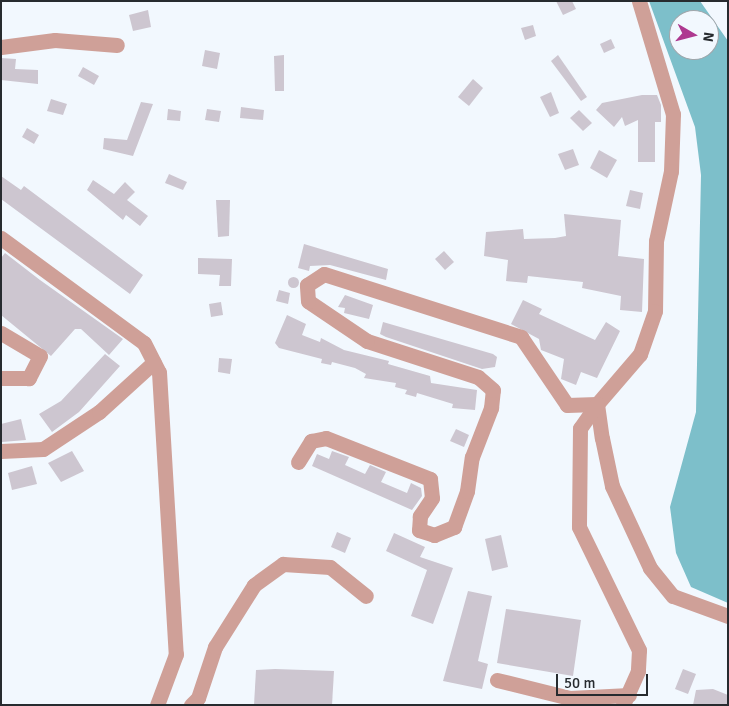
<!DOCTYPE html>
<style>
body{margin:0}
#map{position:relative;width:729px;height:706px;overflow:hidden;background:#f2f8fe;font-family:Signika,sans-serif}
div>[style]{position:absolute}
[style*='--x']{left:calc(var(--x)*1px);top:calc(var(--y)*1px);width:calc(var(--w)*1px);rotate:calc(var(--a)*1deg)}
.water>*{inset:0;background:#7dbfca}
.building>*{inset:0;background:#cdc6d0}
.round{border-radius:50%}
.minor>*{height:15px;margin:-7.5px;padding:0 7.5px;transform-origin:7.5px;border-radius:7.5px;background:#cfa098}
span{translate:-50% -50%;white-space:nowrap;text-align:center;line-height:1.15;-webkit-text-stroke:5px #f2f8fe;paint-order:stroke}
.frame{position:absolute;inset:0;border:2px solid #272b2f;pointer-events:none}
.north{position:absolute;left:669px;top:10px;width:50px;height:50px;box-sizing:border-box;background:#f2f8fe;border:1px solid #a1a6ab;border-radius:50%;rotate:98deg;font-size:14px;font-weight:700;line-height:20px;text-align:center;color:#272b2f}
.north::after{content:'';display:block;margin:auto;width:18px;height:22px;background:#ae3990;clip-path:polygon(50% 0,100% 100%,50% 72%,0 100%)}
.scale{position:absolute;left:556px;top:674px;width:92px;height:22px;box-sizing:border-box;border:2px solid #272b2f;border-top:0;padding-left:6px;font-size:15px;line-height:18px;white-space:nowrap;color:#272b2f;-webkit-text-stroke:4px #f2f8fe;paint-order:stroke}
</style>
<div id="map">
<div class="water">
<div style="clip-path:polygon(evenodd,649px 1px,700px 1px,728px 41px,728px 603px,691px 587px,676px 553px,670px 507px,696px 412px,701px 175px,695px 127px,649px 1px,679px 20px,709px 20px,709px 50px,679px 50px,679px 20px)"></div>
</div>
<div class="building">
<div style="clip-path:polygon(556px 1px,572px 1px,576px 9px,563px 15px)"></div>
<div style="clip-path:polygon(148px 10px,151px 27px,133px 31px,129px 15px)"></div>
<div style="clip-path:polygon(533px 25px,536px 36px,525px 40px,521px 28px)"></div>
<div style="clip-path:polygon(611px 39px,615px 48px,604px 53px,600px 44px)"></div>
<div style="clip-path:polygon(205px 50px,220px 53px,217px 69px,202px 66px)"></div>
<div style="clip-path:polygon(284px 55px,284px 91px,275px 91px,274px 56px)"></div>
<div style="clip-path:polygon(558px 55px,587px 97px,581px 101px,551px 61px)"></div>
<div style="clip-path:polygon(1px 58px,16px 59px,15px 69px,38px 70px,38px 84px,1px 80px)"></div>
<div style="clip-path:polygon(83px 67px,99px 76px,94px 85px,78px 76px)"></div>
<div style="clip-path:polygon(473px 79px,483px 88px,469px 106px,458px 97px)"></div>
<div style="clip-path:polygon(551px 92px,559px 113px,550px 117px,540px 97px)"></div>
<div style="clip-path:polygon(642px 95px,657px 95px,661px 105px,661px 122px,655px 122px,655px 162px,638px 162px,638px 120px,625px 126px,622px 117px,614px 127px,596px 110px,602px 103px)"></div>
<div style="clip-path:polygon(51px 99px,67px 104px,63px 115px,47px 111px)"></div>
<div style="clip-path:polygon(141px 102px,153px 104px,133px 156px,103px 149px,104px 138px,127px 140px)"></div>
<div style="clip-path:polygon(241px 107px,264px 110px,263px 120px,240px 118px)"></div>
<div style="clip-path:polygon(168px 109px,181px 111px,180px 121px,167px 120px)"></div>
<div style="clip-path:polygon(207px 109px,221px 111px,219px 122px,205px 120px)"></div>
<div style="clip-path:polygon(579px 110px,592px 123px,583px 131px,570px 118px)"></div>
<div style="clip-path:polygon(27px 128px,39px 135px,34px 144px,22px 137px)"></div>
<div style="clip-path:polygon(573px 149px,579px 165px,565px 170px,558px 154px)"></div>
<div style="clip-path:polygon(599px 150px,617px 160px,607px 178px,590px 168px)"></div>
<div style="clip-path:polygon(169px 174px,187px 182px,183px 190px,165px 183px)"></div>
<div style="clip-path:polygon(1px 176px,21px 190px,24px 186px,143px 275px,130px 294px,1px 199px)"></div>
<div style="clip-path:polygon(93px 180px,114px 194px,125px 182px,135px 192px,127px 200px,148px 216px,140px 226px,126px 215px,123px 220px,87px 190px)"></div>
<div style="clip-path:polygon(630px 190px,643px 193px,640px 209px,626px 206px)"></div>
<div style="clip-path:polygon(216px 200px,230px 200px,229px 236px,218px 237px)"></div>
<div style="clip-path:polygon(564px 214px,621px 220px,618px 256px,644px 259px,642px 312px,620px 310px,621px 296px,582px 288px,583px 282px,528px 276px,527px 283px,506px 281px,508px 260px,484px 256px,486px 232px,523px 229px,524px 239px,555px 238px,566px 236px)"></div>
<div style="clip-path:polygon(304px 244px,388px 269px,386px 280px,330px 265px,310px 266px,309px 271px,298px 268px)"></div>
<div style="clip-path:polygon(444px 251px,454px 262px,445px 270px,435px 259px)"></div>
<div style="clip-path:polygon(5px 253px,40px 280px,123px 339px,109px 355px,81px 329px,75px 329px,51px 356px,1px 315px,1px 258px)"></div>
<div style="clip-path:polygon(198px 258px,232px 259px,231px 286px,219px 286px,220px 275px,198px 274px)"></div>
<div class="round" style="left:287.5px;top:276.5px;width:11px;height:11px"></div>
<div style="clip-path:polygon(279px 290px,290px 293px,288px 304px,276px 301px)"></div>
<div style="clip-path:polygon(345px 295px,373px 305px,369px 319px,344px 313px,345px 308px,338px 307px)"></div>
<div style="clip-path:polygon(523px 300px,542px 309px,539px 314px,595px 340px,606px 322px,620px 331px,597px 378px,581px 372px,576px 385px,561px 379px,564px 359px,541px 350px,539px 339px,511px 324px)"></div>
<div style="clip-path:polygon(221px 302px,223px 315px,211px 317px,209px 304px)"></div>
<div style="clip-path:polygon(287px 315px,306px 324px,302px 335px,320px 342px,321px 338px,344px 350px,389px 361px,388px 364px,430px 376px,431px 383px,477px 390px,475px 410px,452px 408px,453px 404px,417px 393px,416px 397px,405px 394px,407px 390px,395px 387px,396px 383px,364px 378px,366px 374px,355px 368px,332px 362px,331px 365px,321px 363px,322px 359px,279px 348px,275px 343px)"></div>
<div style="clip-path:polygon(383px 322px,493px 354px,497px 357px,495px 367px,482px 369px,386px 337px,380px 334px)"></div>
<div style="clip-path:polygon(105px 354px,120px 366px,79px 412px,52px 432px,39px 414px,61px 401px)"></div>
<div style="clip-path:polygon(219px 358px,232px 359px,230px 374px,218px 372px)"></div>
<div style="clip-path:polygon(21px 419px,26px 440px,2px 442px,1px 424px)"></div>
<div style="clip-path:polygon(456px 429px,469px 435px,464px 447px,450px 441px)"></div>
<div style="clip-path:polygon(72px 451px,84px 471px,61px 482px,48px 463px)"></div>
<div style="clip-path:polygon(332px 451px,349px 457px,345px 465px,365px 474px,370px 465px,386px 472px,381px 482px,407px 493px,411px 483px,421px 488px,422px 496px,412px 510px,312px 466px,317px 454px,329px 459px)"></div>
<div style="clip-path:polygon(32px 466px,37px 484px,12px 490px,8px 473px)"></div>
<div style="clip-path:polygon(337px 532px,351px 538px,345px 553px,331px 547px)"></div>
<div style="clip-path:polygon(394px 533px,425px 547px,420px 557px,453px 568px,433px 624px,411px 616px,427px 570px,386px 551px)"></div>
<div style="clip-path:polygon(501px 535px,508px 567px,492px 571px,485px 539px)"></div>
<div style="clip-path:polygon(468px 591px,492px 596px,478px 661px,488px 664px,482px 689px,443px 681px)"></div>
<div style="clip-path:polygon(506px 609px,581px 620px,573px 676px,497px 663px)"></div>
<div style="clip-path:polygon(275px 669px,334px 671px,332px 705px,254px 705px,256px 670px)"></div>
<div style="clip-path:polygon(683px 669px,696px 674px,688px 694px,675px 689px)"></div>
<div style="clip-path:polygon(713px 689px,728px 695px,728px 705px,693px 705px,696px 690px)"></div>
</div>
<div class="minor">
<div style="--x:639;--y:1;--w:118;--a:73.3"></div>
<div style="--x:673;--y:114;--w:57;--a:92"></div>
<div style="--x:671;--y:171;--w:72;--a:102.1"></div>
<div style="--x:656;--y:241;--w:70;--a:90.8"></div>
<div style="--x:655;--y:311;--w:46;--a:109.2"></div>
<div style="--x:640;--y:354;--w:66;--a:130.7"></div>
<div style="--x:597;--y:404;--w:34;--a:82"></div>
<div style="--x:602;--y:438;--w:49;--a:78.2"></div>
<div style="--x:612;--y:486;--w:90;--a:65.1"></div>
<div style="--x:650;--y:568;--w:36;--a:51"></div>
<div style="--x:673;--y:596;--w:59;--a:20"></div>
<div style="--x:1;--y:47;--w:54;--a:-7.4"></div>
<div style="--x:55;--y:40;--w:62;--a:4.6"></div>
<div style="--x:1;--y:238;--w:177;--a:36.3"></div>
<div style="--x:144;--y:343;--w:33;--a:63"></div>
<div style="--x:159;--y:372;--w:283;--a:86.6"></div>
<div style="--x:176;--y:654;--w:54;--a:110.4"></div>
<div style="--x:1;--y:333;--w:45;--a:30.5"></div>
<div style="--x:40;--y:356;--w:25;--a:117"></div>
<div style="--x:29;--y:378;--w:28;--a:180"></div>
<div style="--x:1;--y:451;--w:42;--a:-2.7"></div>
<div style="--x:43;--y:449;--w:67;--a:-33.5"></div>
<div style="--x:99;--y:412;--w:74;--a:-42.3"></div>
<div style="--x:298;--y:462;--w:25;--a:-58"></div>
<div style="--x:311;--y:441;--w:15;--a:-11"></div>
<div style="--x:326;--y:438;--w:112;--a:21.5"></div>
<div style="--x:430;--y:479;--w:19;--a:84"></div>
<div style="--x:432;--y:498;--w:22;--a:124"></div>
<div style="--x:420;--y:516;--w:14;--a:94"></div>
<div style="--x:419;--y:530;--w:16;--a:18"></div>
<div style="--x:434;--y:535;--w:22;--a:-22"></div>
<div style="--x:454;--y:527;--w:38;--a:-70"></div>
<div style="--x:467;--y:491;--w:34;--a:-82"></div>
<div style="--x:472;--y:457;--w:53;--a:-68.8"></div>
<div style="--x:491;--y:408;--w:18;--a:-84"></div>
<div style="--x:493;--y:390;--w:20;--a:-139"></div>
<div style="--x:478;--y:377;--w:117;--a:-162"></div>
<div style="--x:367;--y:341;--w:71;--a:-145.9"></div>
<div style="--x:308;--y:301;--w:16;--a:-94"></div>
<div style="--x:307;--y:285;--w:20;--a:-33"></div>
<div style="--x:324;--y:274;--w:207;--a:17.7"></div>
<div style="--x:521;--y:337;--w:82;--a:55.9"></div>
<div style="--x:567;--y:405;--w:30;--a:-2"></div>
<div style="--x:597;--y:404;--w:29;--a:125"></div>
<div style="--x:580;--y:428;--w:99;--a:90.6"></div>
<div style="--x:579;--y:527;--w:137;--a:64"></div>
<div style="--x:639;--y:650;--w:21;--a:93"></div>
<div style="--x:638;--y:671;--w:37;--a:114"></div>
<div style="--x:497;--y:680;--w:75;--a:13.9"></div>
<div style="--x:570;--y:698;--w:59;--a:-2.9"></div>
<div style="--x:191;--y:705;--w:10;--a:-45"></div>
<div style="--x:198;--y:698;--w:54;--a:-71.6"></div>
<div style="--x:215;--y:647;--w:73;--a:-57.8"></div>
<div style="--x:254;--y:585;--w:36;--a:-36"></div>
<div style="--x:283;--y:564;--w:47;--a:3.7"></div>
<div style="--x:330;--y:567;--w:46;--a:38.9"></div>
</div>
<div class="frame"></div>
<div class="north">N</div>
<div class="scale">50 m</div>
</div>
